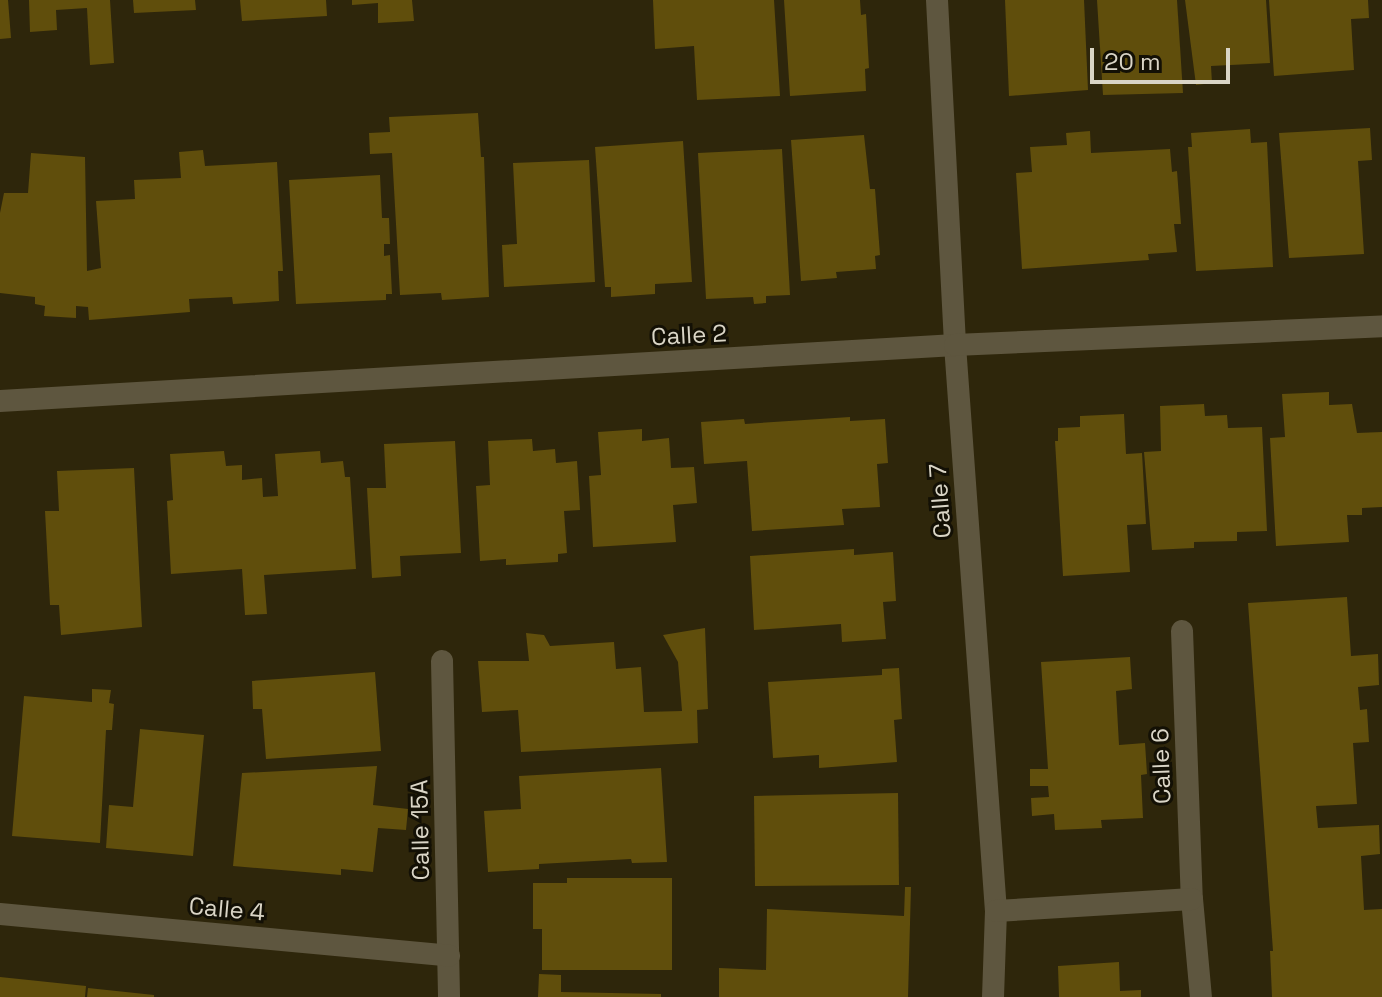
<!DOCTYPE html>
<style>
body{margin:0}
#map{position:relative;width:1382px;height:997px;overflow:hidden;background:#2e260b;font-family:"Space Grotesk",sans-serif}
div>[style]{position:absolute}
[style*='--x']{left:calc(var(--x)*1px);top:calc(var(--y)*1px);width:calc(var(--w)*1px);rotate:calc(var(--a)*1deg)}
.building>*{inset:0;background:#604e0c}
.minor>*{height:22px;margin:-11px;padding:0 11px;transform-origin:11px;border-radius:11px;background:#5e563f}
span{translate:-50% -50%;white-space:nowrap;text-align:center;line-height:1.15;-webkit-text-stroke:6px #131005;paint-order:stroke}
.street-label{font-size:24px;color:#dad5c6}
.scale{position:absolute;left:1090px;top:48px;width:140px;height:36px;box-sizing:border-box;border:4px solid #dad5c6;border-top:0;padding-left:10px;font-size:24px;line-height:28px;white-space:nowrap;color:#dad5c6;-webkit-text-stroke:6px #131005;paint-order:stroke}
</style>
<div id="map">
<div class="building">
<div style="clip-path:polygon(0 0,8px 0,11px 38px,0 39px)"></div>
<div style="clip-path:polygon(29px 0,110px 0,114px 63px,90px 65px,87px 8px,56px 10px,57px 30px,30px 32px)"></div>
<div style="clip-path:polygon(133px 0,195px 0,196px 10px,134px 13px)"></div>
<div style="clip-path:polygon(240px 0,326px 0,327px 16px,242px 21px)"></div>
<div style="clip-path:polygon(352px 0,412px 0,414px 21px,378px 23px,378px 3px,352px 5px)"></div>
<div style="clip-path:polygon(653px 0,774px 0,780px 96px,697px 100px,694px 46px,655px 49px)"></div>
<div style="clip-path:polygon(784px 0,860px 0,861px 15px,866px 14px,869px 68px,865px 69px,866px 91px,790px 96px)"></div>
<div style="clip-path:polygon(1005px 0,1084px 0,1088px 90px,1009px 96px)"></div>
<div style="clip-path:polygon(1097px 0,1177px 0,1183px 93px,1103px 95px)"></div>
<div style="clip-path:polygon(1185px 0,1266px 0,1270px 63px,1211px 66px,1212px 83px,1196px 85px)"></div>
<div style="clip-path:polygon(1269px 0,1368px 0,1369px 18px,1351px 19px,1354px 70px,1274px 76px)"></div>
<div style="clip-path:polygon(478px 113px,481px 157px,484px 157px,489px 297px,442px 300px,441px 293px,400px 295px,392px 153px,370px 154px,369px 133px,390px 132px,389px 117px)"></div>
<div style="clip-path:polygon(1370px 128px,1372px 160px,1358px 161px,1364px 254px,1289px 258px,1279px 133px)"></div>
<div style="clip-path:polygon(1250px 129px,1251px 143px,1267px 142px,1273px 267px,1196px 271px,1188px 147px,1192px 147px,1191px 133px)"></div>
<div style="clip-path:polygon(1090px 131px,1091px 153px,1170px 149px,1172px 172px,1177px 171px,1181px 224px,1174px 224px,1177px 252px,1148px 254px,1149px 260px,1022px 269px,1016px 173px,1032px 172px,1030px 147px,1067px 145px,1066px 133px)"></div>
<div style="clip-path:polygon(864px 135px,870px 189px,875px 189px,880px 255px,875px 256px,876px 269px,836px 272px,837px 278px,801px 281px,791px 140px)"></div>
<div style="clip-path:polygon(683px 141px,692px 282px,655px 284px,655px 294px,611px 297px,611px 287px,605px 287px,595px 147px)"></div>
<div style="clip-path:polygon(782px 149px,790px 295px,766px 296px,766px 303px,754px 304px,753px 297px,706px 299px,698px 153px)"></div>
<div style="clip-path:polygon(203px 150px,205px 166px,277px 162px,283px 271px,278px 271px,279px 301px,233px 304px,232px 297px,189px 299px,190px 312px,89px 320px,88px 307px,76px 306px,76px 318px,44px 316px,45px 306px,35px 304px,35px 297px,0 293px,0 213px,4px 193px,28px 193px,31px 153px,85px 157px,87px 271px,101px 268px,96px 201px,135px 199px,134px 180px,181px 178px,179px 152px)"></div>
<div style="clip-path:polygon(589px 160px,595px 282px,504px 287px,502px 245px,517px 244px,513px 163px)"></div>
<div style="clip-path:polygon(380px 175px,382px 218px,389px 218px,390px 244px,384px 244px,384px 256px,390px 255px,392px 294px,386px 294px,386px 300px,296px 304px,289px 180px)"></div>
<div style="clip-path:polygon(1329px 392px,1329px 405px,1352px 404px,1357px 433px,1382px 432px,1382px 507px,1362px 508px,1362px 515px,1347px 515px,1349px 542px,1276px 546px,1270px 438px,1285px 437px,1282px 394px)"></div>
<div style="clip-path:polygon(1204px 404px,1205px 416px,1227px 415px,1228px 428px,1262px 427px,1267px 531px,1237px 532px,1237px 541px,1194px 542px,1194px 548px,1152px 550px,1144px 452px,1161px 451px,1160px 406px)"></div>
<div style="clip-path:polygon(1124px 414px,1126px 454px,1142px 453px,1146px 524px,1127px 525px,1130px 572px,1063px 576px,1055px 441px,1058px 441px,1058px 428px,1080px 427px,1080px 416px)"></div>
<div style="clip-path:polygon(850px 417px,850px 421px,885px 419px,888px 463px,877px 464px,880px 507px,842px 509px,844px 525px,752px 531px,747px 461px,704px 464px,701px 422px,744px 419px,745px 424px)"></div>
<div style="clip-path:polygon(642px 429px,642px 441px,669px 438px,671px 468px,694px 467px,697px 503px,673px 505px,676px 542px,593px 547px,589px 476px,601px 475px,598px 432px)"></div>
<div style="clip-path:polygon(532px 439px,533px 451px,555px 449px,556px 463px,577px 461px,580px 510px,564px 511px,567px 553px,558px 554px,558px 562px,506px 565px,506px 559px,480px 561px,476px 486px,490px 485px,488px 441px)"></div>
<div style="clip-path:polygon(455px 441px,461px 553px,400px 556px,401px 576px,372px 578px,367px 488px,386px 488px,384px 444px)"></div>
<div style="clip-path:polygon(224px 451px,226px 466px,242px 465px,242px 480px,262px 478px,263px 497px,278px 496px,275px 454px,320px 451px,321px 463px,343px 461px,345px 477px,350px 477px,356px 569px,264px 575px,267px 614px,245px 615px,242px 569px,171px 574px,167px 501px,173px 500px,170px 454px)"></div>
<div style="clip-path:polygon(134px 468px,142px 627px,61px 635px,59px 605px,50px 605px,45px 511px,59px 511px,57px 471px)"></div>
<div style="clip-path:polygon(854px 549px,854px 555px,893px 552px,896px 601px,883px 602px,886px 639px,842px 642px,841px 624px,754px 630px,750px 556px)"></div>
<div style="clip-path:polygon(1347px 597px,1351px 656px,1378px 654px,1379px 685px,1358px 687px,1360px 710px,1367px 709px,1369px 742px,1353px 743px,1357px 804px,1316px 806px,1318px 828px,1379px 825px,1380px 854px,1361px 856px,1364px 910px,1382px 909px,1382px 997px,1272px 997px,1270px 951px,1273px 951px,1248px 603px)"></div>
<div style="clip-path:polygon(705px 628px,708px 709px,697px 710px,698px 743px,521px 752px,518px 710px,482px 712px,478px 661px,529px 661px,526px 633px,544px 635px,550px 646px,614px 642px,616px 669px,641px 667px,644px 712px,682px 711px,678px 662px,663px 635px)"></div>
<div style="clip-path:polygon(1130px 657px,1132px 689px,1116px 691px,1119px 745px,1145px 743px,1147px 774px,1141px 775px,1143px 818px,1101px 820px,1102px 828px,1055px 830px,1054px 814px,1032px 816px,1031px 798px,1049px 797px,1048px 786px,1030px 786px,1030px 769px,1048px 769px,1041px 662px)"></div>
<div style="clip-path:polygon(899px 668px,902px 719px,894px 720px,897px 762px,819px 768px,819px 755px,773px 758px,768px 682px,882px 675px,882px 669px)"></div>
<div style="clip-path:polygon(375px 672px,381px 751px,266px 759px,262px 709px,253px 709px,252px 681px)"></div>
<div style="clip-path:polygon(92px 689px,111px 690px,109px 703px,114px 704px,112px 730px,106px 730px,100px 843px,12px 836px,24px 696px,92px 702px)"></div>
<div style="clip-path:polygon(140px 729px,204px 735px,193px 856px,106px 848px,109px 805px,133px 807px)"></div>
<div style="clip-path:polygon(377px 766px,373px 805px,408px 809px,406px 830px,378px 828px,373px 872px,341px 869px,341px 875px,233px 866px,242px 773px)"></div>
<div style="clip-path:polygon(661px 768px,667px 862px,632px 863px,631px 859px,539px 864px,539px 869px,488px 872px,484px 811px,521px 809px,519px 776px)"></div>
<div style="clip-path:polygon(898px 793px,899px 885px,755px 886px,754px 796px)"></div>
<div style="clip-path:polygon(567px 878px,672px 878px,672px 970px,542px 970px,542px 929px,533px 929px,533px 883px,567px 883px)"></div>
<div style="clip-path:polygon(905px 887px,911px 887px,908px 997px,719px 997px,719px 968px,766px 970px,767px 909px,904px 916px)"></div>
<div style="clip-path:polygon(1119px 962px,1120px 991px,1141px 990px,1141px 997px,1059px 997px,1058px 966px)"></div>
<div style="clip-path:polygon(539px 974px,561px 975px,561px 992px,661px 994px,661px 997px,538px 997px)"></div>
<div style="clip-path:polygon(0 977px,86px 986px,85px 997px,0 997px)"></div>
<div style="clip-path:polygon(88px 988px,154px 995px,154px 997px,87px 997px)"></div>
</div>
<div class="minor">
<div style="--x:937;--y:0;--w:345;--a:87"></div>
<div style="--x:955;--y:345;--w:567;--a:85.86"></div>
<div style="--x:996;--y:911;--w:86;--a:92"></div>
<div style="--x:0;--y:401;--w:957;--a:-3.36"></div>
<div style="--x:955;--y:345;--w:427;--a:-2.5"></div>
<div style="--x:1182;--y:631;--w:268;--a:87.9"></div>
<div style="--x:1192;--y:899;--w:98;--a:84.8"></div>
<div style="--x:442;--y:661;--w:336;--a:88.8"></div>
<div style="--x:996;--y:911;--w:196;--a:-3.5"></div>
<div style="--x:0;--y:914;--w:451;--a:5.3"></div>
</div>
<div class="street-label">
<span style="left:689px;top:335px;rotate:-3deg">Calle 2</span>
<span style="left:940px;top:501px;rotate:-94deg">Calle 7</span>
<span style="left:1161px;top:766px;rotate:-92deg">Calle 6</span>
<span style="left:420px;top:830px;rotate:-91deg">Calle 15A</span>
<span style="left:227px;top:909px;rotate:5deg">Calle 4</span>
</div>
<div class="scale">20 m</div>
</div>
